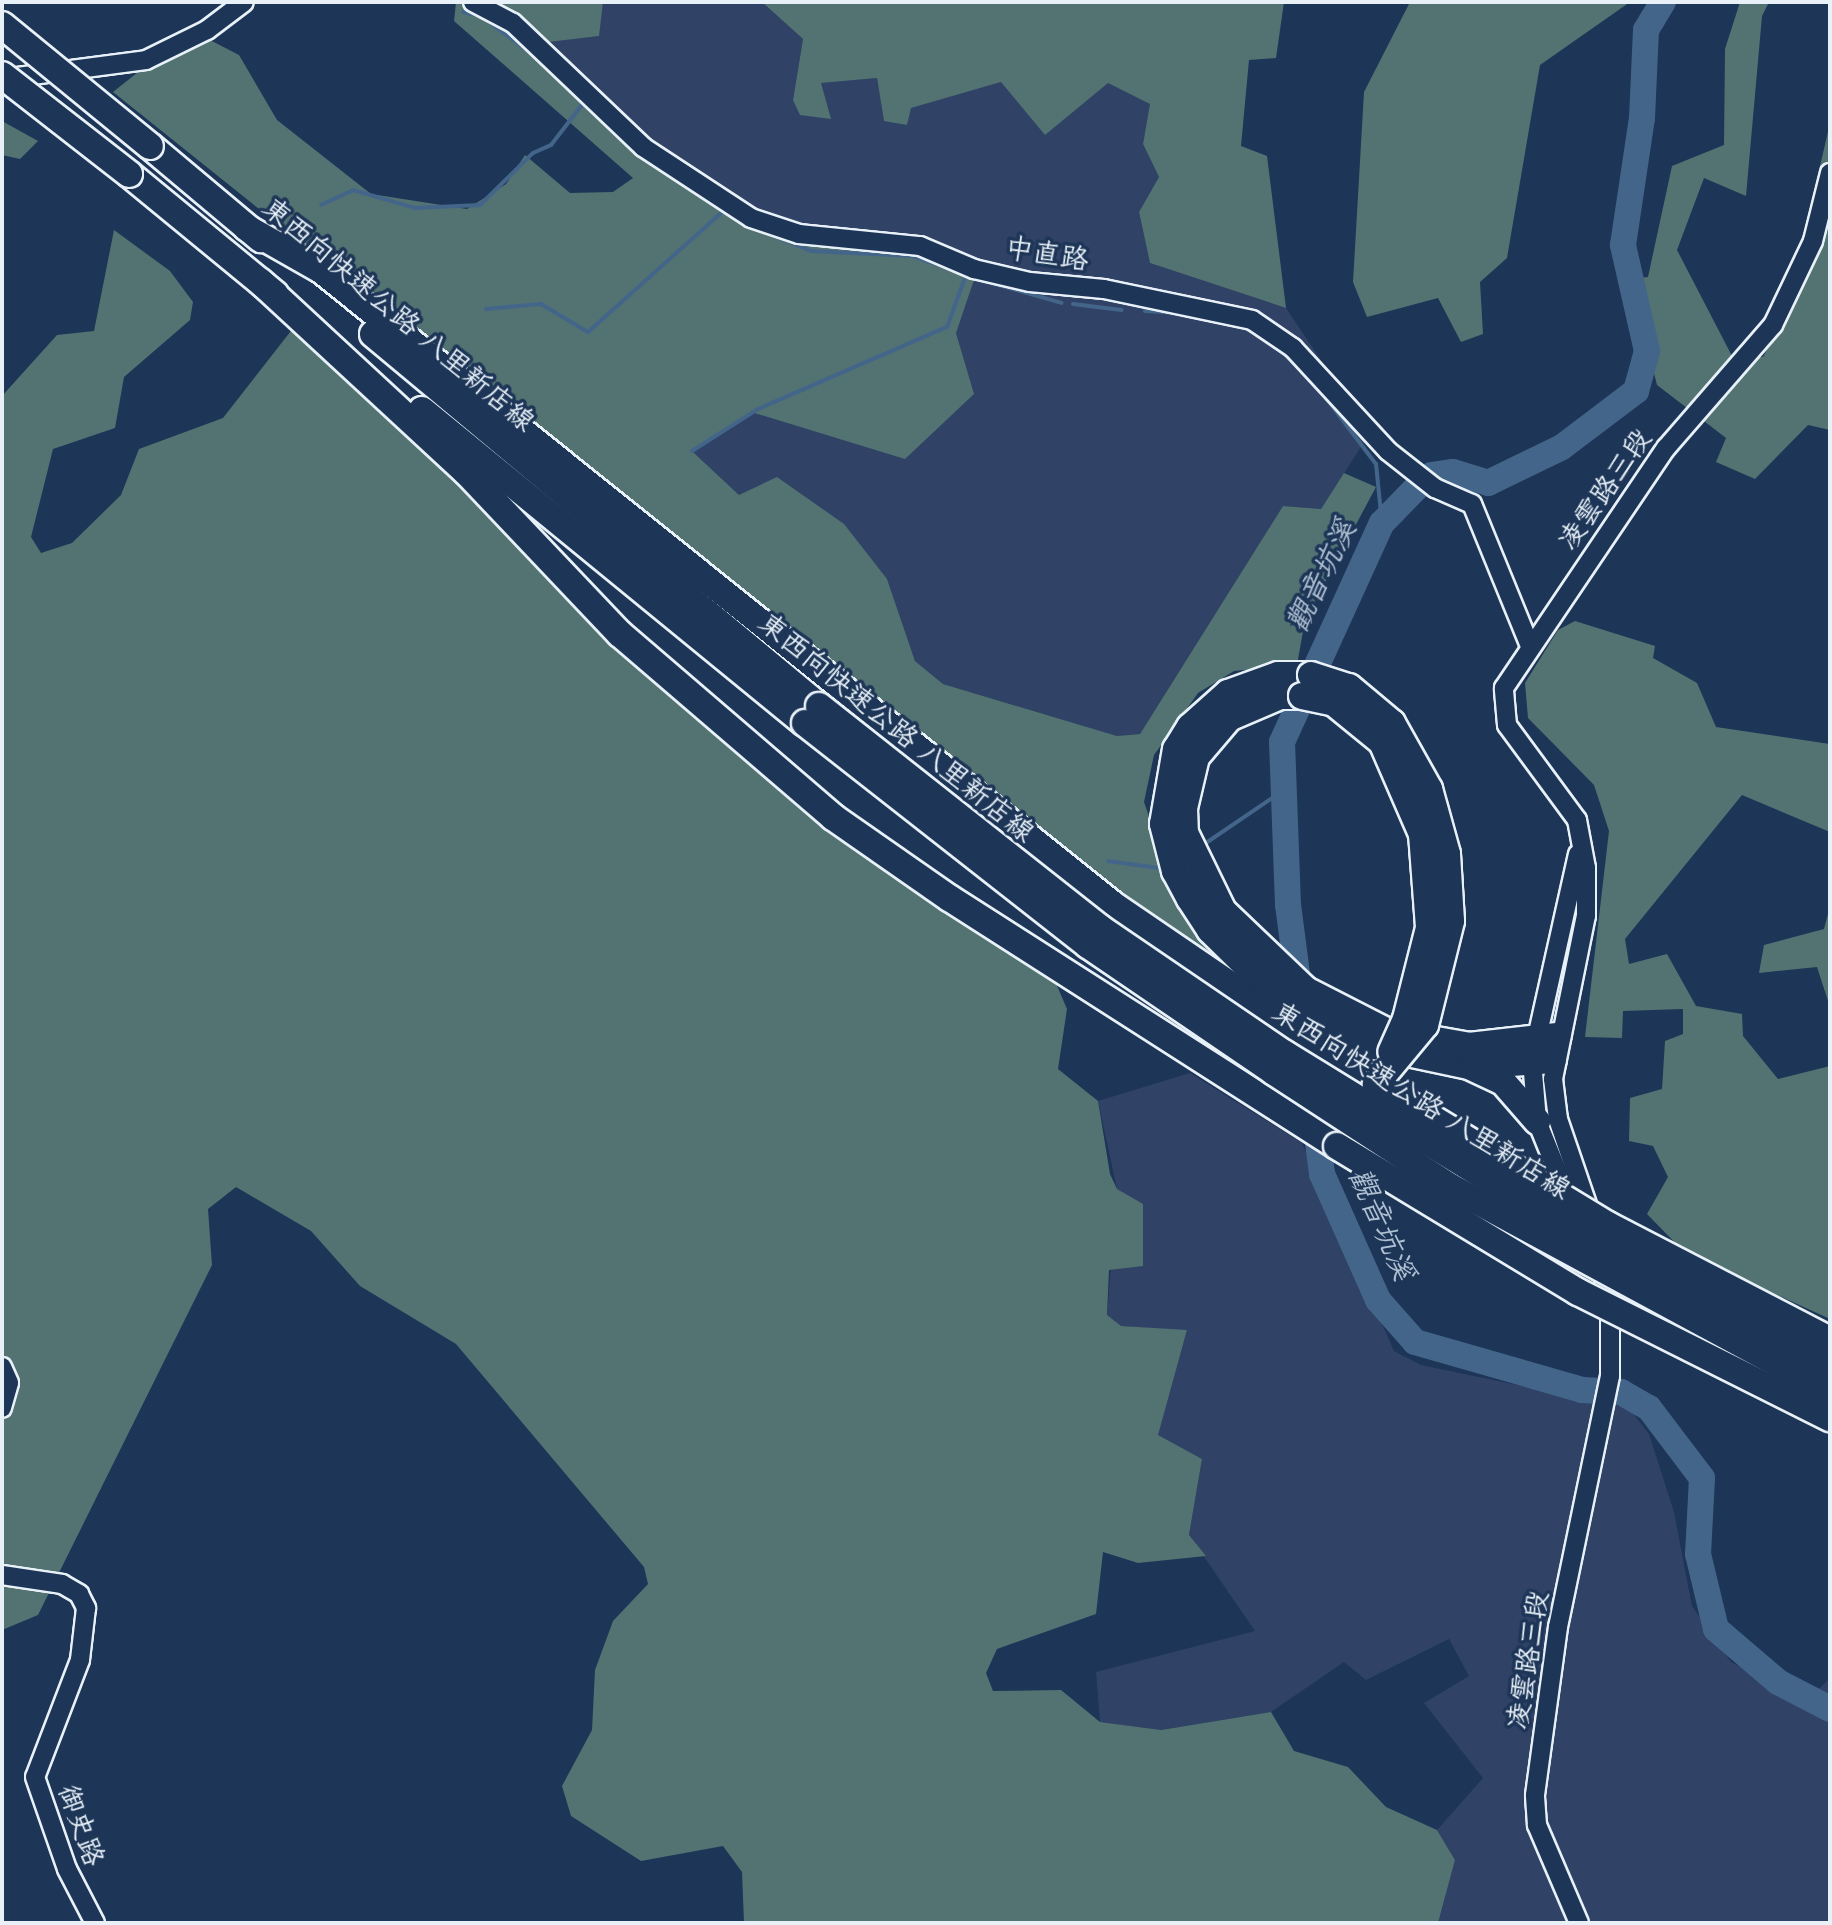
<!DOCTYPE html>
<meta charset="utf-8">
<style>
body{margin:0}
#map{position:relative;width:1832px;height:1925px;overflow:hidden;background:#1d3557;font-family:"Shantell Sans","LXGW WenKai TC",sans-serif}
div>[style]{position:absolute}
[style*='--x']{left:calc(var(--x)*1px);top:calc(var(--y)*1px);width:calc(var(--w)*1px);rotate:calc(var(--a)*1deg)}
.built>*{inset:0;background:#304266}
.green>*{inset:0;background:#527372}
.stream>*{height:4px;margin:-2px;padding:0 2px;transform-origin:2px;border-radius:2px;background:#44658a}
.river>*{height:26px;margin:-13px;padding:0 13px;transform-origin:13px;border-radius:13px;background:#44658a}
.roads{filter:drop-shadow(2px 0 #e8f1f8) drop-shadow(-2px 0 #e8f1f8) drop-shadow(0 2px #e8f1f8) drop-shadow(0 -2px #e8f1f8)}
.minor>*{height:18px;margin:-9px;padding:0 9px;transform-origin:9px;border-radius:9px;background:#1d3557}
.highway>*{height:26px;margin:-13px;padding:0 13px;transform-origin:13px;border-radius:13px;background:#1d3557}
.bridges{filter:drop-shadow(2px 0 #e8f1f8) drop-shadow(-2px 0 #e8f1f8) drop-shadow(0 2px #e8f1f8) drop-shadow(0 -2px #e8f1f8)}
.highway-bridge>*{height:26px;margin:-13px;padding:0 13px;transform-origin:13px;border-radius:13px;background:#1d3557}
span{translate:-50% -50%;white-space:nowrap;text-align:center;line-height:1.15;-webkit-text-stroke:7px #1d3557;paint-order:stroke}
.street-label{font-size:28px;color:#e8f1f8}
.water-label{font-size:30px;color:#afc0d2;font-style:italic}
.frame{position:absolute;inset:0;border:4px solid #e8f1f8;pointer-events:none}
</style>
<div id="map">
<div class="built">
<div style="clip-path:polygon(603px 2px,762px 2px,803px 39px,793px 99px,820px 83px,877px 78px,884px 120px,907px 125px,910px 108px,1001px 82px,1108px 83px,1151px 104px,1143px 144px,1159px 177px,1139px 212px,1150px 263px,1286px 308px,1370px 433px,1321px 509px,1283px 506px,1140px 734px,1117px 736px,943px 684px,915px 661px,887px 579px,739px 495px,693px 452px,751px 412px,905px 458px,973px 394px,956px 333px,810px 232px,737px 205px,633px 130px,548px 41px,598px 36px)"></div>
<div style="clip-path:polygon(1190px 1073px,1302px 1143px,1394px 1351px,1421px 1365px,1629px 1408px,1649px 1434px,1674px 1512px,1692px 1606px,1731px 1662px,1808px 1700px,1830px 1678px,1830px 1923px,1438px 1923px,1455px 1860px,1437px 1830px,1483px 1778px,1424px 1703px,1469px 1676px,1449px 1639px,1366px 1680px,1344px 1662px,1271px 1712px,1161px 1730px,1100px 1722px,1096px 1672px,1255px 1631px,1189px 1535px,1202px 1459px,1157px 1435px,1187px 1331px,1121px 1326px,1107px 1316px,1117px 1189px,1098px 1101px)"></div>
</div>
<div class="green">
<div style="clip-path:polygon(456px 2px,603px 2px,599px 36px,548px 42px,633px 130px,737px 205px,810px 232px,895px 237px,978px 268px,956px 333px,974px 394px,905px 459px,751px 412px,693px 452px,739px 495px,777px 477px,844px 524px,887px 579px,915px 661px,943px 684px,1117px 736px,1140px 734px,1283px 506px,1321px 509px,1344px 473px,1376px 487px,1305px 620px,1297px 665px,1234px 671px,1198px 693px,1154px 755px,1144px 802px,1171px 880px,1227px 968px,1220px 979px,113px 92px,167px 49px,208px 39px,239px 55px,277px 120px,371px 194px,467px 209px,506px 184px,525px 155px,570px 193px,613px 192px,633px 178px,454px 21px)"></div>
<div style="clip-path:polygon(762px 2px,1284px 2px,1276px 58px,1249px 60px,1241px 146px,1267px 156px,1286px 308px,1150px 263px,1139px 212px,1159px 177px,1143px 144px,1150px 104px,1108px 83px,1045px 135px,1001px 82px,911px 108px,907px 125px,884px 121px,877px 78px,821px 83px,831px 119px,800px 115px,793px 100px,803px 39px)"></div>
<div style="clip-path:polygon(1410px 2px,1630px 2px,1540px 65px,1507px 258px,1480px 282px,1483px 334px,1461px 342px,1438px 298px,1367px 317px,1353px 282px,1364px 92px)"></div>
<div style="clip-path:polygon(1740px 2px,1769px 2px,1762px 16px,1746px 196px,1704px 178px,1677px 250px,1732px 356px,1763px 357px,1785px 317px,1830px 123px,1830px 430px,1808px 425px,1755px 479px,1716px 462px,1726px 438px,1657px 385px,1630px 279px,1648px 277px,1672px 166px,1724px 145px,1725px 49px)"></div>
<div style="clip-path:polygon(2px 121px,38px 141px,20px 159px,2px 155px)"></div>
<div style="clip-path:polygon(114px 230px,170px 271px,193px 302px,190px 320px,124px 377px,115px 428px,53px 449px,31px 537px,41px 553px,72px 543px,121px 495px,139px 449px,223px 418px,294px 327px,809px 812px,1052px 974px,1067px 1009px,1058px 1069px,1098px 1101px,1110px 1174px,1117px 1189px,1143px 1204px,1143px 1266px,1109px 1270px,1107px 1315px,1121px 1326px,1187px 1330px,1158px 1435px,1202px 1459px,1189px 1535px,1206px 1556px,1138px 1563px,1103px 1552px,1096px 1614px,997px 1649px,986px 1673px,993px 1691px,1061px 1690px,1100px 1722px,1161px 1730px,1271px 1712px,1294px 1751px,1348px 1767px,1386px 1807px,1437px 1830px,1455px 1860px,1438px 1923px,744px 1923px,742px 1872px,723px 1846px,641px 1861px,571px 1816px,562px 1786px,592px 1730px,595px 1670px,613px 1621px,648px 1584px,644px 1567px,456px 1344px,360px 1286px,311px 1231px,236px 1187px,208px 1209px,212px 1265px,38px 1615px,2px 1630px,2px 396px,57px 335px,94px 331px)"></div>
<div style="clip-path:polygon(1575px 621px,1655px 646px,1653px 658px,1697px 683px,1716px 727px,1830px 744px,1830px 832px,1742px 795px,1625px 939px,1629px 964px,1667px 954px,1696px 1006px,1742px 1014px,1743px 1036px,1778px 1079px,1830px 1066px,1830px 1319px,1685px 1253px,1647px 1214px,1668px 1177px,1653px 1146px,1629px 1141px,1630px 1098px,1662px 1089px,1665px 1041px,1683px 1034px,1683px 1009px,1623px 1011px,1622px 1038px,1585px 1037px,1609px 831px,1594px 785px,1528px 718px,1525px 683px,1558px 630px)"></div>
<div style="clip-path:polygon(1830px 906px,1830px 1007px,1817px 967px,1759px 973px,1764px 945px,1824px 929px)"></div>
</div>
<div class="stream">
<div style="--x:463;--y:12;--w:18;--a:13"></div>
<div style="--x:481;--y:16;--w:67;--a:36.5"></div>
<div style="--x:654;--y:164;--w:103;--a:33.5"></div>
<div style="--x:321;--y:205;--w:35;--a:-25"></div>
<div style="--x:353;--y:190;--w:65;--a:16.2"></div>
<div style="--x:415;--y:208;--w:65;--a:-2.6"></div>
<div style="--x:480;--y:205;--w:74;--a:-44.5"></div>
<div style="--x:533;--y:153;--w:20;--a:-24"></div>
<div style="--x:551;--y:145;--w:56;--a:-52.3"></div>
<div style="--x:755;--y:228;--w:61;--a:22.3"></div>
<div style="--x:811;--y:251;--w:102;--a:2.8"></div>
<div style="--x:913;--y:256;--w:56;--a:19.7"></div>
<div style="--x:974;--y:278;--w:91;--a:15.9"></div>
<div style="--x:1073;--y:304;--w:49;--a:7"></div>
<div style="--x:486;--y:309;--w:55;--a:-5.2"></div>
<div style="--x:541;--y:304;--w:55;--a:30.8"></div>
<div style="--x:588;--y:332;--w:180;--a:-41.8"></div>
<div style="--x:1145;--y:311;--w:33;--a:3"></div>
<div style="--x:1238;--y:325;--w:23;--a:25"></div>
<div style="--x:1276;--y:346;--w:43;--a:44.1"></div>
<div style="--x:1323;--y:394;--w:88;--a:52.9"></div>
<div style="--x:1376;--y:464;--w:59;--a:84.2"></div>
<div style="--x:692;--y:451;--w:78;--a:-32.5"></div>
<div style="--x:758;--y:409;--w:206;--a:-23.5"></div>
<div style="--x:947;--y:327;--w:55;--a:-69.9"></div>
<div style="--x:1203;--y:845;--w:98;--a:-34.2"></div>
<div style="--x:1108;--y:861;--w:58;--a:8"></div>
</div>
<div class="river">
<div style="--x:1431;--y:475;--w:22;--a:-8"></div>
<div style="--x:1453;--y:472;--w:37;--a:17"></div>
<div style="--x:1488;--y:483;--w:82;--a:-25.9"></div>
<div style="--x:1562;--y:447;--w:93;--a:-37.1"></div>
<div style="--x:1636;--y:391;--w:41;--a:-74.6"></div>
<div style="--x:1647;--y:351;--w:109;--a:-102.8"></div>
<div style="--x:1623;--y:245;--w:128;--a:-81.5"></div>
<div style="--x:1642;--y:118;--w:88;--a:-87.4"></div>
<div style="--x:1646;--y:30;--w:33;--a:-59"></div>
<div style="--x:1300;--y:997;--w:93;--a:-97.4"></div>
<div style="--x:1288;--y:905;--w:163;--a:-92.1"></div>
<div style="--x:1282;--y:742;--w:241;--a:-65.5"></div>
<div style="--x:1382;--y:523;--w:52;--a:-45.8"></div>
<div style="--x:1310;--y:1080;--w:95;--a:82.7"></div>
<div style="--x:1322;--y:1174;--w:138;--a:66"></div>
<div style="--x:1378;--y:1300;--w:56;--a:48.6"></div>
<div style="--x:1415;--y:1342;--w:174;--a:16"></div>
<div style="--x:1582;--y:1390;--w:39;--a:3"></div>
<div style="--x:1621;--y:1392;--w:32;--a:30"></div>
<div style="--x:1649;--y:1408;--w:88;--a:52.9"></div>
<div style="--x:1702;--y:1478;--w:76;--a:93"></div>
<div style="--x:1698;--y:1554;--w:77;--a:76.5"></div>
<div style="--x:1716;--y:1629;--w:82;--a:40.5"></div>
<div style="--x:1778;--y:1682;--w:59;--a:27.4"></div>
</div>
<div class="roads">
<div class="minor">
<div style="--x:473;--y:2;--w:45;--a:27.7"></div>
<div style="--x:513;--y:23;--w:180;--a:43.6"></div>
<div style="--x:643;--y:147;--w:129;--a:33.3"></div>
<div style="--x:751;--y:218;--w:51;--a:18.4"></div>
<div style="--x:799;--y:234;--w:122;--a:5.7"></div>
<div style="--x:920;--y:246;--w:59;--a:23.1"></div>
<div style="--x:974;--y:269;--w:57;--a:13.1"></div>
<div style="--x:1030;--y:282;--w:74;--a:5.4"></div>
<div style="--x:1104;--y:289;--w:151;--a:11.8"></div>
<div style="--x:1252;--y:320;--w:50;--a:34.3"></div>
<div style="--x:1293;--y:348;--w:140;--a:47.3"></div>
<div style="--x:1388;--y:451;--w:60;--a:38.2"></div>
<div style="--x:1435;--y:488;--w:40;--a:23.4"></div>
<div style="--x:1472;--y:504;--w:151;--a:67.8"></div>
<div style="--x:2;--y:79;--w:145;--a:-7.5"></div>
<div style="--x:146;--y:60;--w:68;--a:-26.2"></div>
<div style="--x:207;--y:30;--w:46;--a:-37.1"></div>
<div style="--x:1569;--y:1200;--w:85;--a:-112.1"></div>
<div style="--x:1537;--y:1121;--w:61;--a:-94.7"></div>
<div style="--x:1532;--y:1060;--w:211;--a:-77.4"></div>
<div style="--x:1592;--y:1219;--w:106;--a:-108.8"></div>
<div style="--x:1558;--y:1119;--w:40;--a:-97.1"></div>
<div style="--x:1553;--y:1079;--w:166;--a:-78.6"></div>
<div style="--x:1586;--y:916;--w:48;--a:-90"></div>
<div style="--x:1586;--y:868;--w:49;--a:-100.6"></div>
<div style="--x:1577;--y:820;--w:118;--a:-126.4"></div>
<div style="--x:1507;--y:725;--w:37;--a:-95"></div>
<div style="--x:1504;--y:688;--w:290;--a:-56"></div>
<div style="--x:1666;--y:448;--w:163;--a:-49"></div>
<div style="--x:1773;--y:325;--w:93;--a:-64.5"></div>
<div style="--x:1813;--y:241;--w:70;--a:-76"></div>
<div style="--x:2;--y:1367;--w:17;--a:66"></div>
<div style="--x:9;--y:1383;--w:26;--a:106"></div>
<div style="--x:2;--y:1575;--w:61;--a:8.5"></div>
<div style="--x:62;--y:1584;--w:20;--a:30"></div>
<div style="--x:79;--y:1594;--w:16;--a:63"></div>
<div style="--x:86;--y:1608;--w:52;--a:96.6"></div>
<div style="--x:80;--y:1660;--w:125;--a:111"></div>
<div style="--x:35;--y:1777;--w:97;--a:70.8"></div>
<div style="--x:67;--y:1869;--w:61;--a:62.6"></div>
<div style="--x:1579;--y:1923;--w:107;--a:-113.2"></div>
<div style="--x:1537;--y:1825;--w:30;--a:-94"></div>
<div style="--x:1535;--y:1795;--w:170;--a:-82.2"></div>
<div style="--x:1558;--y:1627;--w:256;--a:-78.3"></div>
<div style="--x:1610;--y:1376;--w:68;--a:-90"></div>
<div style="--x:1610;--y:1308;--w:46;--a:-101.3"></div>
</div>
<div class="highway">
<div style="--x:150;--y:146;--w:145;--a:40"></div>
<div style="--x:129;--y:174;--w:189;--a:39.4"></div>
<div style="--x:247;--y:228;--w:85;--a:29.6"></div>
<div style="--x:321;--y:270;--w:1014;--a:38.71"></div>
<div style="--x:1112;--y:904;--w:320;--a:34.3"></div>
<div style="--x:1376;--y:1084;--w:73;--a:122.2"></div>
<div style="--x:1337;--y:1146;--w:460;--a:-147.4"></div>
<div style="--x:949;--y:898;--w:141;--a:-145.1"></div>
<div style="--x:833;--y:817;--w:281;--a:-139.3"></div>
<div style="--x:620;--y:634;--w:224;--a:-133.5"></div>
<div style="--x:466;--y:472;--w:280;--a:-137.2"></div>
<div style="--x:373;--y:334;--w:581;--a:39.83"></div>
<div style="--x:422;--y:410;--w:495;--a:39.3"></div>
<div style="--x:1311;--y:675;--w:33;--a:180"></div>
<div style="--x:1278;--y:675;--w:53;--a:160.2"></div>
<div style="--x:1228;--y:693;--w:51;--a:138.2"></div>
<div style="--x:1190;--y:727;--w:26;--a:122"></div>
<div style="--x:1176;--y:749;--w:76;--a:99.8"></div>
<div style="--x:1163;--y:824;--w:49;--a:75.7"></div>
<div style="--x:1175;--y:871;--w:32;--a:62"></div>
<div style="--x:1190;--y:899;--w:37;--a:57"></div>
<div style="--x:1210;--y:930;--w:77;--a:44.5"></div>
<div style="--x:1265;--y:984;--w:121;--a:30.2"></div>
<div style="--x:1370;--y:1045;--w:101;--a:12"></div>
<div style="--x:1469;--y:1066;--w:84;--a:-4.1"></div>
<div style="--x:1302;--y:696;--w:22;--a:180"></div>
<div style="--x:1280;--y:696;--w:56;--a:156.7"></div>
<div style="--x:1229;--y:718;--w:51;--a:130.2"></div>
<div style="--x:1196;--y:757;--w:52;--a:103.2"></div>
<div style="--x:1184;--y:808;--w:25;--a:88"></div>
<div style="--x:1185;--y:833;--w:87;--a:64"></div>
<div style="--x:1223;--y:911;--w:115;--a:43.6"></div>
<div style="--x:1306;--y:990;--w:90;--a:27.1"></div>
<div style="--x:1386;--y:1031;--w:84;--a:10.2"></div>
<div style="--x:1469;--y:1046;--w:89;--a:-6.5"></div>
<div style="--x:1473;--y:1068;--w:33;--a:25"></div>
<div style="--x:1503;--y:1082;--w:52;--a:48.9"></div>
</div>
</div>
<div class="bridges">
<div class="highway-bridge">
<div style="--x:2;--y:25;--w:191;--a:39.3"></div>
<div style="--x:2;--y:75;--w:161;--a:37.9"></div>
<div style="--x:1311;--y:675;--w:40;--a:18"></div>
<div style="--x:1349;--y:687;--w:56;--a:39.9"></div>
<div style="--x:1392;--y:723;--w:76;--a:60.7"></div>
<div style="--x:1429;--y:789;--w:67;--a:74.5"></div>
<div style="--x:1447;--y:854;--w:67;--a:86.6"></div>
<div style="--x:1451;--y:921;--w:107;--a:104"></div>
<div style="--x:1425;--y:1025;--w:77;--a:129.7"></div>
<div style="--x:1302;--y:696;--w:33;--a:12"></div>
<div style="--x:1334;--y:703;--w:62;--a:39.1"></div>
<div style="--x:1382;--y:742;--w:100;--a:66.5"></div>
<div style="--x:1422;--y:834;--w:94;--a:85.7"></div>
<div style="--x:1429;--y:928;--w:94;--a:104.2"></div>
<div style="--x:1406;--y:1019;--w:36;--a:114"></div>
<div style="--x:819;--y:706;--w:358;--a:38.3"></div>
<div style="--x:1100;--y:928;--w:224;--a:34.3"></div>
<div style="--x:1285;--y:1054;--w:369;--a:31.6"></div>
<div style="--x:1599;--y:1247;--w:261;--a:27.6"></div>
<div style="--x:805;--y:723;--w:360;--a:38.1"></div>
<div style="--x:1088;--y:945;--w:225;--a:34.3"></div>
<div style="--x:1274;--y:1072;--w:209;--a:33.1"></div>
<div style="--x:1449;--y:1186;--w:433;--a:28.4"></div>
<div style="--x:1376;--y:1084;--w:271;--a:31.3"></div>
<div style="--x:1608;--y:1225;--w:250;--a:27.4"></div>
<div style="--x:1337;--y:1146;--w:282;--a:31.2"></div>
<div style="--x:1578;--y:1292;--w:282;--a:26.6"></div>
</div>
</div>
<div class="street-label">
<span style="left:1047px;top:253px;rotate:9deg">中直路</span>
<span style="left:399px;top:314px;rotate:40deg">東西向快速公路 八里新店線</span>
<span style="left:1604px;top:489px;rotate:-55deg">凌雲路三段</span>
<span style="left:897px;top:727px;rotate:39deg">東西向快速公路 八里新店線</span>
<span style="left:1422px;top:1100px;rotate:32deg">東西向快速公路 八里新店線</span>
<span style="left:1527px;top:1660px;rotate:-81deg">凌雲路三段</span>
<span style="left:82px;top:1825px;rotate:70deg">御史路</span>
</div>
<div class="water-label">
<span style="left:1321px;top:576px;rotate:-64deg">觀音坑溪</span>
<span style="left:1382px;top:1224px;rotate:66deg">觀音坑溪</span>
</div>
<div class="frame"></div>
</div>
